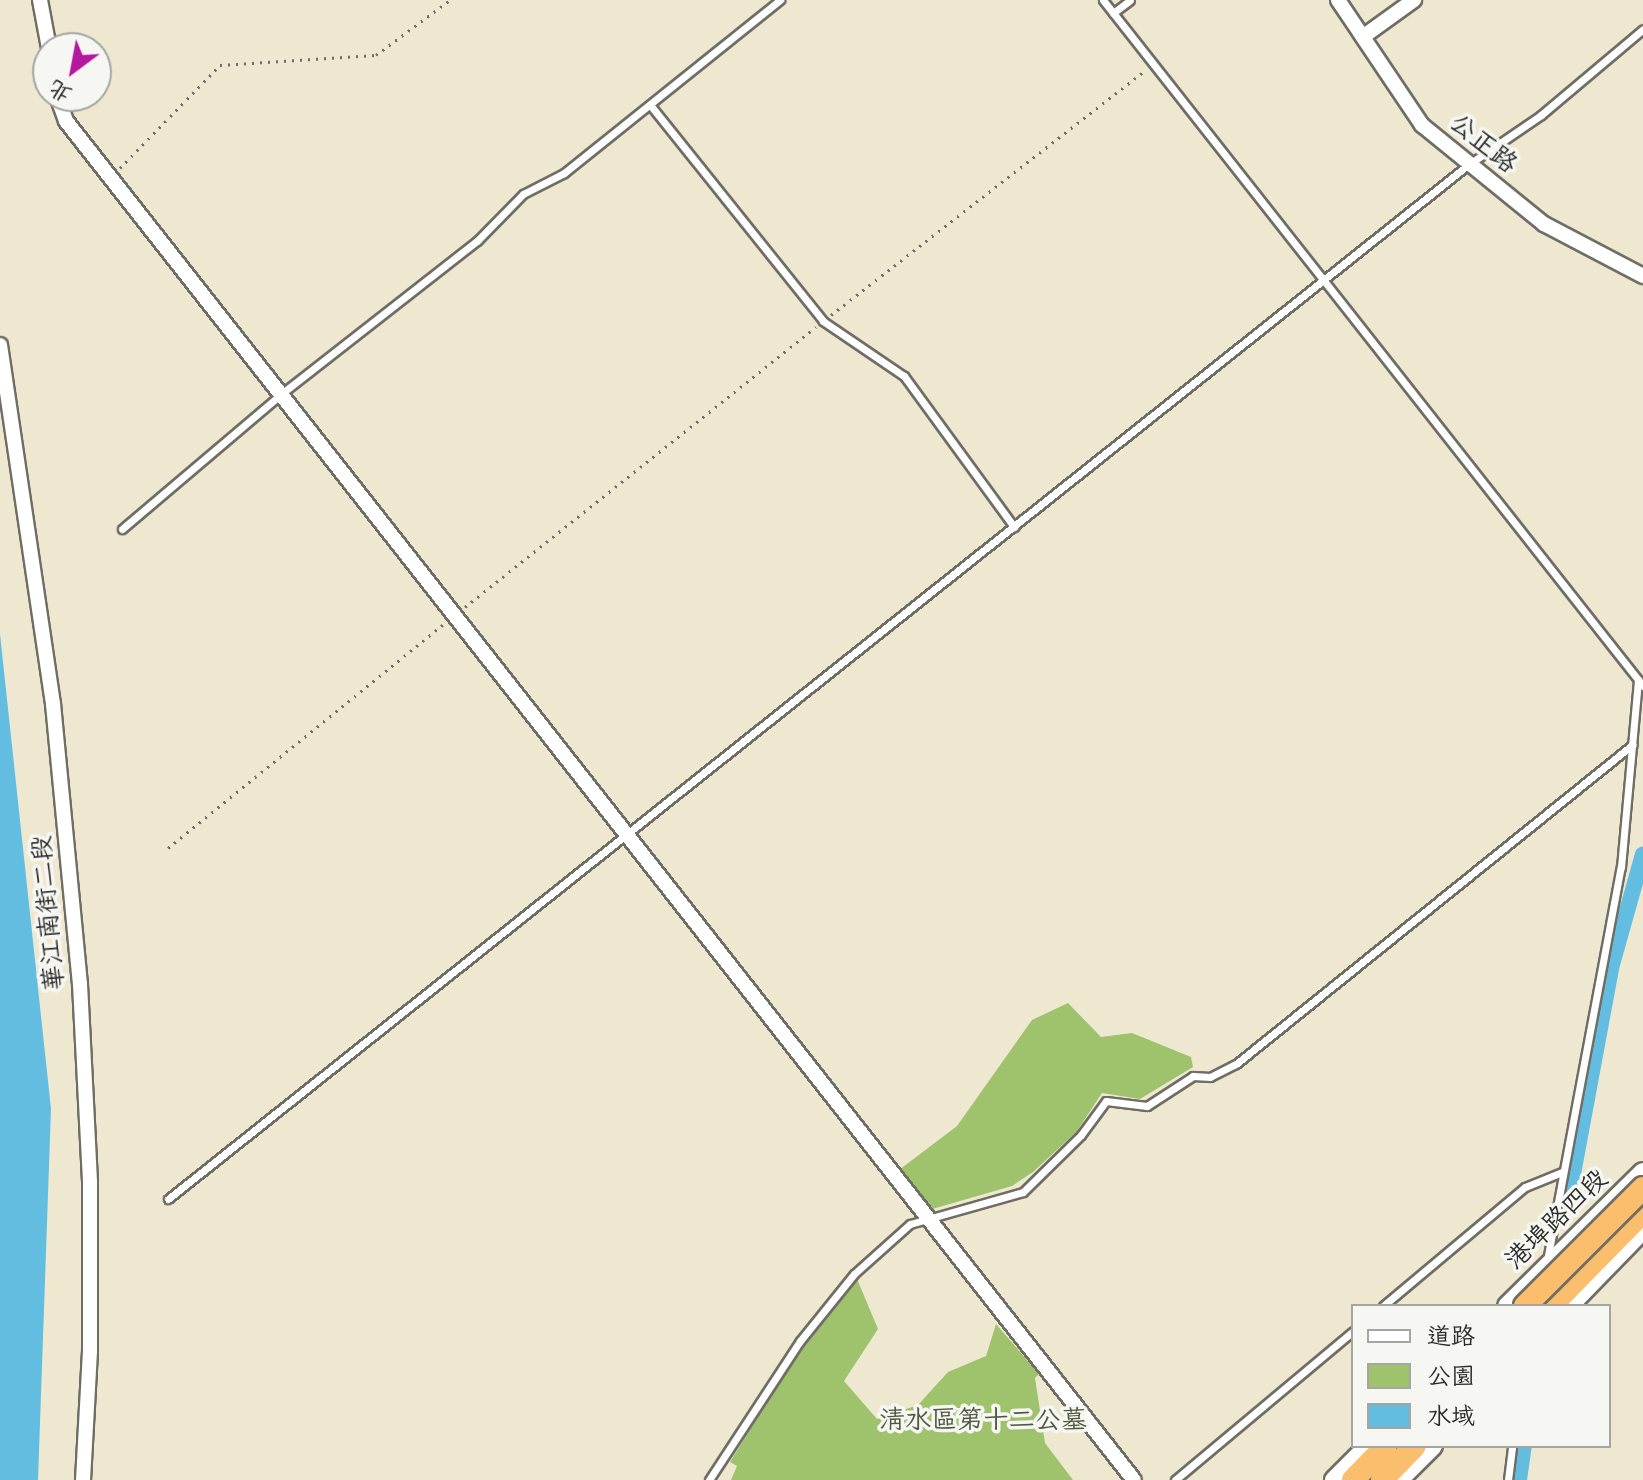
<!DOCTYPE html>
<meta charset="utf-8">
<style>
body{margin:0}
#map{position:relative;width:1643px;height:1480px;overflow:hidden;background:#efe8d1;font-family:"Architects Daughter","LXGW WenKai TC",sans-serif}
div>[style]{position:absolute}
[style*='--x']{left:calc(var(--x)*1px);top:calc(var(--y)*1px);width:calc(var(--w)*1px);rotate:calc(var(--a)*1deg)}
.green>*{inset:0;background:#9fc26c}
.water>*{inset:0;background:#63bde0}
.canal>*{height:16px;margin:-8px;padding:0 8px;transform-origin:8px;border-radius:8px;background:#63bde0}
.path>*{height:3px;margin-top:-1.5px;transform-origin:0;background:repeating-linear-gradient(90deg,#706d65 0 2px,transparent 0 8px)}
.roads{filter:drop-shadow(2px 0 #706d65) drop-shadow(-2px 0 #706d65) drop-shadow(0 2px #706d65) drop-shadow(0 -2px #706d65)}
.service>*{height:7px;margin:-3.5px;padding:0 3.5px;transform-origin:3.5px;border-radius:3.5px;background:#fff}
.minor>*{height:14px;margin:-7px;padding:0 7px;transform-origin:7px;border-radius:7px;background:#fff}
.tertiary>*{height:18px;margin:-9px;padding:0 9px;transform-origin:9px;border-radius:9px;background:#fff}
.trunk>*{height:22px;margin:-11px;padding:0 11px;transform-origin:11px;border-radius:11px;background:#fabe6d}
.bridges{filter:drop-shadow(2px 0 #706d65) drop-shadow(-2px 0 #706d65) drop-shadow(0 2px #706d65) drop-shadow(0 -2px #706d65)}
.trunk-bridge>*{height:22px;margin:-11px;padding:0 11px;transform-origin:11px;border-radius:11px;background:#fabe6d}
span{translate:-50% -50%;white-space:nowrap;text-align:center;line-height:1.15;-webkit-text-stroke:7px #f6f6f2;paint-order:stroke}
.street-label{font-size:26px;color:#2b2b2b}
.park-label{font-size:26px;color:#4e583e}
.legend{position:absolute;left:1351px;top:1304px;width:260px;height:144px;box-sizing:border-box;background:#f6f6f2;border:2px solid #a5a5a2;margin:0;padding:10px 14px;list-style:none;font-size:24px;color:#2b2b2b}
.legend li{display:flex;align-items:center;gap:16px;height:40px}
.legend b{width:40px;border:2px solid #a5a5a2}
.north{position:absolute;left:32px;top:32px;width:80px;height:80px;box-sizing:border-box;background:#f6f6f2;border:2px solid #a5a5a2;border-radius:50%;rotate:212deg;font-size:22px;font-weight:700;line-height:32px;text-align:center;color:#2b2b2b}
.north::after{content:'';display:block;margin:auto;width:28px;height:36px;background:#b5179e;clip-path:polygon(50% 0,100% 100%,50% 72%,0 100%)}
</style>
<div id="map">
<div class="green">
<div style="clip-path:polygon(1068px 1003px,1101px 1037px,1132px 1033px,1191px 1057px,1193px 1067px,1140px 1099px,1102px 1093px,1077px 1131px,1033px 1172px,1012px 1186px,929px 1210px,899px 1170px,957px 1126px,1032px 1020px)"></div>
<div style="clip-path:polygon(857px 1279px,878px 1329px,844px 1381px,877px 1419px,918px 1405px,948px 1372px,986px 1356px,996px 1324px,1039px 1374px,1035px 1378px,1045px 1443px,1073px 1480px,731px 1480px,737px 1466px,730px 1462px,803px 1344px)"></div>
</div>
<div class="water">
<div style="clip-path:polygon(0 634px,51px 1109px,38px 1480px,0 1480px)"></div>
</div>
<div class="canal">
<div style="--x:1568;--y:1201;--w:237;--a:-79.5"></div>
<div style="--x:1611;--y:968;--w:118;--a:-74.3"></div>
<div style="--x:1519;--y:1480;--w:34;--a:-82"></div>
</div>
<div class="path">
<div style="--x:120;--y:168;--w:144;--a:-45.8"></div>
<div style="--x:220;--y:65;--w:156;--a:-3.7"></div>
<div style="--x:376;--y:55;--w:92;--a:-36.6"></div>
<div style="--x:831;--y:315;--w:397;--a:-37.9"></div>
<div style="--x:465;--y:607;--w:449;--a:-38.6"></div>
<div style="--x:168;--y:848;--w:355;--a:-39.1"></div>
</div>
<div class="roads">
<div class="service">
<div style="--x:1103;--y:0;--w:873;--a:51.79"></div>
<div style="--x:1113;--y:13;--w:21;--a:-37"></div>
<div style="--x:651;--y:106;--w:275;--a:51.3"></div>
<div style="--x:823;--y:321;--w:98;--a:34.2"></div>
<div style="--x:904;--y:376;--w:187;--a:53.9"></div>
<div style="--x:122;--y:529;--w:209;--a:-40.3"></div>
<div style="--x:281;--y:394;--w:249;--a:-38"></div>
<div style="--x:477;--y:241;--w:66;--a:-45.6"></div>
<div style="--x:523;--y:194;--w:46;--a:-27.1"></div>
<div style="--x:564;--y:173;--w:277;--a:-38.7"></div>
<div style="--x:168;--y:1199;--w:1661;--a:-38.5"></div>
<div style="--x:1468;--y:165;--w:88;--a:-34.4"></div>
<div style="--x:1541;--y:115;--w:133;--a:-40.1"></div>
<div style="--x:1547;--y:1261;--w:401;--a:-79.4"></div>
<div style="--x:1621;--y:867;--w:188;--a:-84.8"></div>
<div style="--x:1383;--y:1306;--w:185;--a:-40"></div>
<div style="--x:1525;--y:1187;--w:40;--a:-22"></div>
<div style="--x:709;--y:1480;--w:166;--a:-56.8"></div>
<div style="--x:800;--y:1341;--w:86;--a:-51.1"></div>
<div style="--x:854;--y:1274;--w:75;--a:-41.8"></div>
<div style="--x:910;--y:1224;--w:117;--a:-15.8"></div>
<div style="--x:1023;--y:1192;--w:81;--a:-44.5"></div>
<div style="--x:1081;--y:1135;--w:42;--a:-53.7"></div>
<div style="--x:1106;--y:1101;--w:41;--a:7"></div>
<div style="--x:1147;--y:1106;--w:55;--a:-33.1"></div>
<div style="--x:1193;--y:1076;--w:17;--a:3"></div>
<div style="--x:1210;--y:1077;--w:29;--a:-27"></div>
<div style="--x:1236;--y:1064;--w:509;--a:-38.85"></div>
<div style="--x:1175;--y:1480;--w:232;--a:-39.9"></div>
<div style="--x:1508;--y:1480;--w:34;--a:-83"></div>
</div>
<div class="minor">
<div style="--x:40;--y:0;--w:49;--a:79.4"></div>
<div style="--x:1338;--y:0;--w:151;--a:56.1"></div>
<div style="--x:1422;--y:125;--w:157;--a:39.1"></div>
<div style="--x:1544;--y:224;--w:112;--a:27.7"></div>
<div style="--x:1364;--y:36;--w:62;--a:-35.8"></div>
<div style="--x:57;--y:96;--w:27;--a:70"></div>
<div style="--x:66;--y:121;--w:1728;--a:51.84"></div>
<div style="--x:0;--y:345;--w:363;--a:81.6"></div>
<div style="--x:53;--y:704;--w:281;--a:84.5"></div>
<div style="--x:80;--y:984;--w:199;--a:87.1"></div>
<div style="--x:90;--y:1183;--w:168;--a:90"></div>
<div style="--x:90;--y:1351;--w:129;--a:93.1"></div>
</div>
<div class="tertiary">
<div style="--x:1507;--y:1306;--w:191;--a:-44.6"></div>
<div style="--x:1569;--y:1306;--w:106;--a:-45.8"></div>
<div style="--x:1334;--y:1480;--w:48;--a:-45"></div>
<div style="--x:1399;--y:1480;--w:48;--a:-45"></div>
</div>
<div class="trunk">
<div style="--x:1551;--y:1306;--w:132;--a:-45.6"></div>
<div style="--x:1353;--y:1480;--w:47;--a:-45.9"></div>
<div style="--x:1382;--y:1480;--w:47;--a:-45.9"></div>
</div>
</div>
<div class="bridges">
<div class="trunk-bridge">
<div style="--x:1525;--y:1306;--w:167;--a:-45"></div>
</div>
</div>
<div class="street-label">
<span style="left:1483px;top:144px;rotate:39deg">公正路</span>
<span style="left:49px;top:913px;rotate:-95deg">華江南街二段</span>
<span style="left:1557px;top:1220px;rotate:-44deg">港埠路四段</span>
</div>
<div class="park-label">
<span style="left:983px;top:1421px">清水區第十二公墓</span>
</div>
<ul class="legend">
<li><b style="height:10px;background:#fff"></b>道路</li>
<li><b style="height:22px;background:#9fc26c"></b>公園</li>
<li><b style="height:22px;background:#63bde0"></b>水域</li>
</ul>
<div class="north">北</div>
</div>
